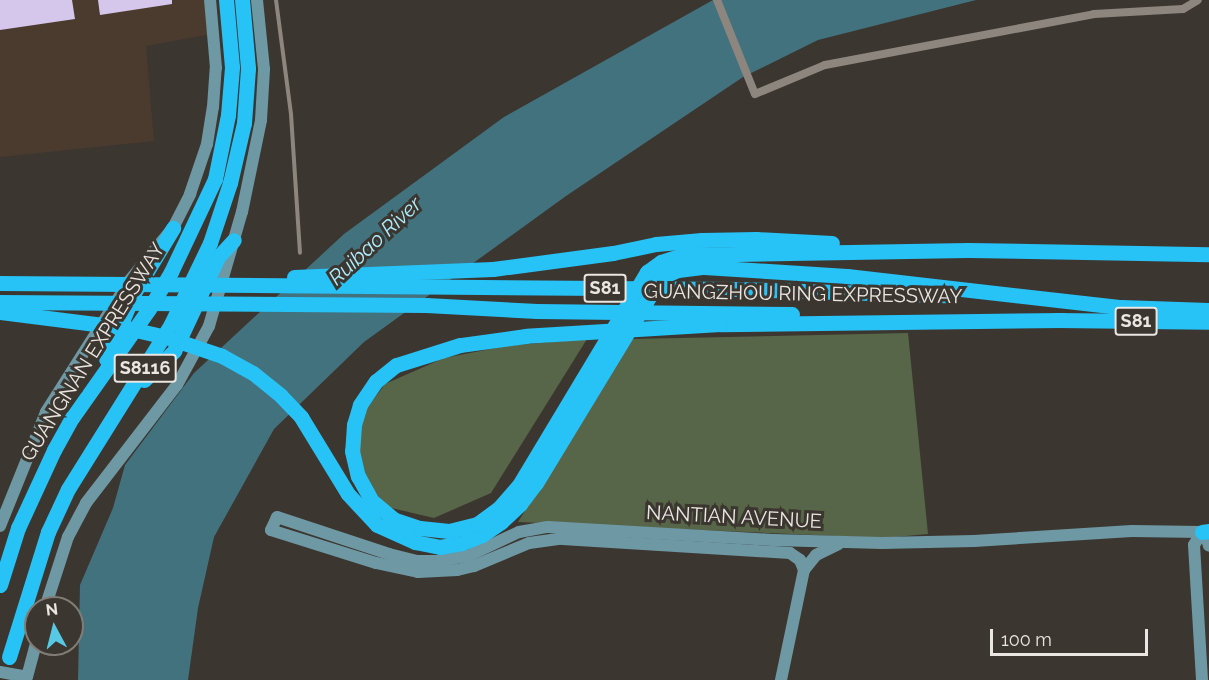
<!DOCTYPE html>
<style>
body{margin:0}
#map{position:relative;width:1209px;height:680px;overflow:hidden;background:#3c3630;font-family:Raleway,sans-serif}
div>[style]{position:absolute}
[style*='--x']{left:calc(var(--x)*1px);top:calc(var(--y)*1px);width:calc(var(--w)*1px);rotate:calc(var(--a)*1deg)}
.industrial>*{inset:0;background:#4b3b2f}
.green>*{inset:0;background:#576548}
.water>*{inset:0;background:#43727f}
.building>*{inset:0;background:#d5c6ec}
.lane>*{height:4px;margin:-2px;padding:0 2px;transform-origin:2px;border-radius:2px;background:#8d867f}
.street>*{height:8px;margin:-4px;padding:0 4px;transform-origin:4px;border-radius:4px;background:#8d867f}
.secondary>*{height:12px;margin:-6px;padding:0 6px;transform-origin:6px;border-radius:6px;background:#6e98a3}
.highway>*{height:15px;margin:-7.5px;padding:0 7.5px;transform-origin:7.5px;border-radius:7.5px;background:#27c2f6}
span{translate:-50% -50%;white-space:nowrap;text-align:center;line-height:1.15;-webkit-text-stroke:6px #3c3630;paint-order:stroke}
.shield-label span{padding:2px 4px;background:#3c3630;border:2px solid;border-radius:4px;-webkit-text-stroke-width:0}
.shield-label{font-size:18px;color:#eae6e2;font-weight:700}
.street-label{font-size:20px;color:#eae6e2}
.water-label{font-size:21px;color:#adedfe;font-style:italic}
.north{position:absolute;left:24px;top:596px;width:60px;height:60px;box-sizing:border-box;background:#3c3630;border:2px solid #827c77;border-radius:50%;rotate:353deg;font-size:16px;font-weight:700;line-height:24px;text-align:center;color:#eae6e2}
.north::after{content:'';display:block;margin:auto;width:21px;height:27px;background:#58c9e4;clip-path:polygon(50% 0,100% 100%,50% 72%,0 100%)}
.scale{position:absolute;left:990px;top:629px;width:158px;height:27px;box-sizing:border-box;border:3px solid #eae6e2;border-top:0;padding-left:8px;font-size:18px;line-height:21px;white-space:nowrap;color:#eae6e2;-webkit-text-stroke:4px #3c3630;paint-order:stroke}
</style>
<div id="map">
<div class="industrial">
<div style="clip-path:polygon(0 0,206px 0,211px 34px,146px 46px,154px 141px,0 157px)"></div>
</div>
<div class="green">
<div style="clip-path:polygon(908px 333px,928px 534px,884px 538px,518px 522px,632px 339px)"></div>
<div style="clip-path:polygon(587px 339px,491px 493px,434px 518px,387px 507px,369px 485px,357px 451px,362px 415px,385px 384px,444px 358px,506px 346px)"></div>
</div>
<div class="water">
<div style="clip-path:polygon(713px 0,976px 0,818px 40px,743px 77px,566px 196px,364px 342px,274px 429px,214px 537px,198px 608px,188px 680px,78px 680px,80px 585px,113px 508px,125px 465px,194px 373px,344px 234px,504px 117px)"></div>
</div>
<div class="building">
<div style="clip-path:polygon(0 0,72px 0,75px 19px,0 30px)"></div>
<div style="clip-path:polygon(98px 0,172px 0,172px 4px,100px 15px)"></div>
</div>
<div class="lane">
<div style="--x:276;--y:0;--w:115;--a:82.5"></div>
<div style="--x:291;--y:114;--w:139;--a:86.3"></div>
</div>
<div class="street">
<div style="--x:717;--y:0;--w:101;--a:68"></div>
<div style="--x:755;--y:94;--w:76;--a:-22.5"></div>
<div style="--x:825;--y:65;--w:274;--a:-10.7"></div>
<div style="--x:1094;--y:14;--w:89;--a:-3.2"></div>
<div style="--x:1183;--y:9;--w:17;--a:-31"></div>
</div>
<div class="secondary">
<div style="--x:0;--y:526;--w:123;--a:-68"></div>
<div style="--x:46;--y:412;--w:155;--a:-57.6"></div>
<div style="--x:129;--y:281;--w:69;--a:-50.3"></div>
<div style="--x:173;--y:228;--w:38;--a:-63"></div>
<div style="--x:190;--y:194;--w:53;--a:-71.2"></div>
<div style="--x:207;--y:144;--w:37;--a:-81"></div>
<div style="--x:213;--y:107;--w:39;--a:-86"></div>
<div style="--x:216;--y:68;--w:68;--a:-95"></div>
<div style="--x:1202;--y:532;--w:15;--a:122"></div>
<div style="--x:1194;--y:545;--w:135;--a:86.6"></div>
<div style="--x:1202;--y:532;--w:5;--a:37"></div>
<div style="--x:1206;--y:535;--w:11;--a:75"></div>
<div style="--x:804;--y:570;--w:11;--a:-112"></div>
<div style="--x:800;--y:560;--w:12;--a:-145"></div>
<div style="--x:790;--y:553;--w:232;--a:-176.5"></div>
<div style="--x:558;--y:539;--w:29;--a:172"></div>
<div style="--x:529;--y:543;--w:60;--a:157.3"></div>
<div style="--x:474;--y:566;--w:17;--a:167"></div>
<div style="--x:457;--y:570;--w:39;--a:177"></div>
<div style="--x:418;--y:572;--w:43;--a:-167.9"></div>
<div style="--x:376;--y:563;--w:110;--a:-162.6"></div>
<div style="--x:271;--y:530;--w:14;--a:-65"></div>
<div style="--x:277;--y:517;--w:118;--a:18.3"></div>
<div style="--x:389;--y:554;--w:30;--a:14"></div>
<div style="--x:418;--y:561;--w:21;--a:0"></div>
<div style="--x:439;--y:561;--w:29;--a:-10"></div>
<div style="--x:468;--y:556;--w:56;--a:-25.2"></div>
<div style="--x:519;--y:532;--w:29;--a:-10"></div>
<div style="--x:548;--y:527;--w:225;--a:3.3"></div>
<div style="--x:773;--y:540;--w:109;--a:1.6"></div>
<div style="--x:882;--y:543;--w:92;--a:-1.2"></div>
<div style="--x:974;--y:541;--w:158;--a:-3.6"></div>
<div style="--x:1132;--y:531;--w:70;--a:0.8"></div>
<div style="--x:45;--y:608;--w:75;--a:-72.1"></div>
<div style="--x:68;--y:537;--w:38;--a:-62"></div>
<div style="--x:86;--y:503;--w:149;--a:-52.4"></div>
<div style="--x:177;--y:385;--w:67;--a:-61.5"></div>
<div style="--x:209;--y:326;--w:119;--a:-73.9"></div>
<div style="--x:242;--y:212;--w:94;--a:-78.3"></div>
<div style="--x:261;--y:120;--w:51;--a:-86.6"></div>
<div style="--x:264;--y:69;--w:69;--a:-95.8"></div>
<div style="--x:0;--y:672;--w:27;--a:10"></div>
<div style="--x:27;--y:677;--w:35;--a:-75"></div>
<div style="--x:781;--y:680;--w:112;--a:-78.2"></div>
<div style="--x:804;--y:570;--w:19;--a:-51"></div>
<div style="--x:816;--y:555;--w:25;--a:-26"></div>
</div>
<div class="highway">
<div style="--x:294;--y:277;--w:199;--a:-2.3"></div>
<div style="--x:493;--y:269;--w:121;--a:-7.6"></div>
<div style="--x:613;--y:253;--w:44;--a:-11.8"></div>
<div style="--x:656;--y:244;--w:46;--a:-5"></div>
<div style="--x:702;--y:240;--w:54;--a:-1.1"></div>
<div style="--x:756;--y:239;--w:76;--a:3"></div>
<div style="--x:0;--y:283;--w:737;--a:0.47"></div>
<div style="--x:737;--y:289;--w:208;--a:1.7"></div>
<div style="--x:0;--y:302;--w:426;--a:0.4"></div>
<div style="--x:426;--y:305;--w:111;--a:3.1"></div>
<div style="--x:537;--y:311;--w:255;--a:0.7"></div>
<div style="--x:0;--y:312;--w:128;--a:7.2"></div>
<div style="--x:127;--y:328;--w:40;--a:13"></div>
<div style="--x:166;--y:337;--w:59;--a:18.7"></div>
<div style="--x:222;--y:356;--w:35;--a:29"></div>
<div style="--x:253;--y:373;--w:36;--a:39"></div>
<div style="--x:281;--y:396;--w:29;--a:46"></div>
<div style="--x:301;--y:417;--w:90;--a:58.6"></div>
<div style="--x:348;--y:494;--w:42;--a:46.9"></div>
<div style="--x:377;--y:525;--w:42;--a:24.1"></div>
<div style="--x:415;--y:542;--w:25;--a:11"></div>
<div style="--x:440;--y:547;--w:22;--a:-10"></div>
<div style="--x:462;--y:543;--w:22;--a:-22"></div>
<div style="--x:482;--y:535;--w:23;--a:-34"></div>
<div style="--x:501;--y:522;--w:26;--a:-43"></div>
<div style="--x:520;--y:504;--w:26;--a:-53"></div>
<div style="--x:536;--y:483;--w:235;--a:-58.7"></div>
<div style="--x:658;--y:282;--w:11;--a:-41"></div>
<div style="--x:666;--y:275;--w:13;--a:-23"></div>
<div style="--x:678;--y:270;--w:26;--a:-7"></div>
<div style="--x:704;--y:267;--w:143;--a:3.6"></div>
<div style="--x:847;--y:276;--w:276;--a:6.5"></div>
<div style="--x:1121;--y:307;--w:88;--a:2"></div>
<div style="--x:1056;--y:320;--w:153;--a:0.7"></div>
<div style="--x:1063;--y:320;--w:343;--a:179.3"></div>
<div style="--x:720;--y:324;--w:194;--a:176.5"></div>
<div style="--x:526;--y:336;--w:67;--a:172.2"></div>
<div style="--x:460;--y:345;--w:67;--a:162.6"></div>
<div style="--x:396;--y:365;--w:26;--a:141"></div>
<div style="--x:376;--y:381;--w:29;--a:124"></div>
<div style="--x:360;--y:405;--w:21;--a:107"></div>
<div style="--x:354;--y:425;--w:26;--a:94"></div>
<div style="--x:352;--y:451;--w:26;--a:77"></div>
<div style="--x:358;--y:476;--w:29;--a:61"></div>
<div style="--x:372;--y:501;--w:30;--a:40"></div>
<div style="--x:395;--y:520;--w:26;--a:18"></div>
<div style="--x:420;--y:528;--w:29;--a:6"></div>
<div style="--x:449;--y:531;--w:29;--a:-14"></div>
<div style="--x:477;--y:524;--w:27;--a:-36"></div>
<div style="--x:499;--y:508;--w:30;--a:-49"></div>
<div style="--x:519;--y:485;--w:249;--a:-59"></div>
<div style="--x:647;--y:272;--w:17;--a:-36"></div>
<div style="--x:661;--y:262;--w:22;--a:-18"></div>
<div style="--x:682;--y:255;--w:286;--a:-1"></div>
<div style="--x:968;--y:250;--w:241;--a:1"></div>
<div style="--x:106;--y:359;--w:72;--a:-67"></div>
<div style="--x:134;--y:293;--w:76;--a:-59"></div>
<div style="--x:144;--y:380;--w:42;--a:-44"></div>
<div style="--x:174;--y:351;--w:104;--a:-64.9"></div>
<div style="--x:218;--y:257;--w:23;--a:-47"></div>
<div style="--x:1202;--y:532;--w:7;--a:-8"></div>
<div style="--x:0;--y:585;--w:60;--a:-72.5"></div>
<div style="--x:18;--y:528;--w:86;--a:-65.2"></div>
<div style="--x:54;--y:450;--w:37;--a:-61"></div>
<div style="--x:72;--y:418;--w:133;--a:-54.8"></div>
<div style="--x:149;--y:309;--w:43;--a:-59.3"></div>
<div style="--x:171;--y:272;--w:103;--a:-64.7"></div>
<div style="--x:215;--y:179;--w:65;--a:-78.5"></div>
<div style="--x:228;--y:115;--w:48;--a:-85.2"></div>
<div style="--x:232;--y:67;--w:67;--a:-95.1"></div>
<div style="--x:9;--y:657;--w:131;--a:-72.7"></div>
<div style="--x:48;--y:532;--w:47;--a:-65.1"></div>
<div style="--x:68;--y:489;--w:195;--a:-58"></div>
<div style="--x:171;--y:324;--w:90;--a:-64.3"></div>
<div style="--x:210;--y:243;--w:63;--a:-71.6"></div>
<div style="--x:230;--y:183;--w:62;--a:-76.9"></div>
<div style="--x:244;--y:123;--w:55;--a:-85.8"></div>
<div style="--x:248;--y:68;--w:68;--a:-95"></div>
</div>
<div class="shield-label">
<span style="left:605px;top:288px">S81</span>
<span style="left:1136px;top:321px">S81</span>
<span style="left:145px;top:368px">S8116</span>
</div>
<div class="street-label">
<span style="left:803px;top:294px;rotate:1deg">GUANGZHOU RING EXPRESSWAY</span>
<span style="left:93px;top:352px;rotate:-58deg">GUANGNAN EXPRESSWAY</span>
<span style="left:734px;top:517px;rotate:3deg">NANTIAN AVENUE</span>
</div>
<div class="water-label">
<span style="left:375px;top:241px;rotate:-43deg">Ruibao River</span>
</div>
<div class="north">N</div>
<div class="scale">100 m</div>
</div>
